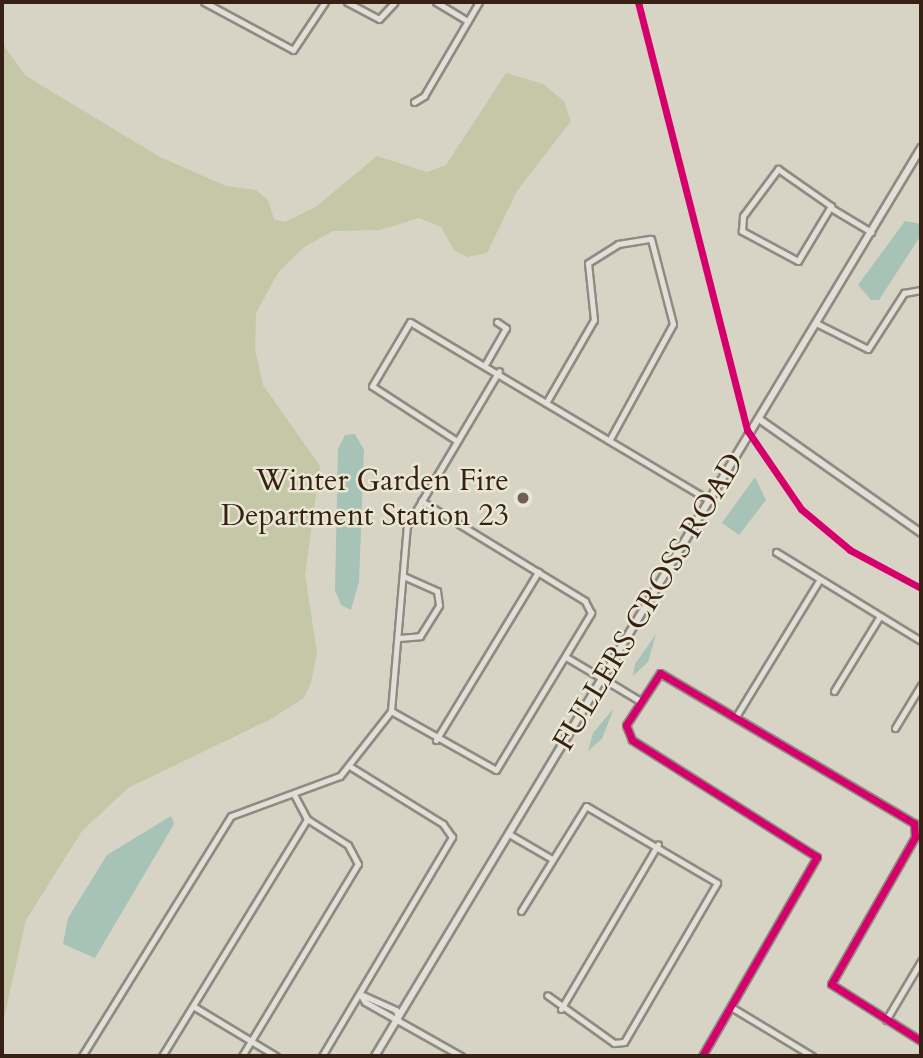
<!DOCTYPE html>
<style>
body{margin:0}
#map{position:relative;width:923px;height:1058px;overflow:hidden;background:#d7d4c5;font-family:Cardo,serif}
div>[style]{position:absolute}
[style*='--x']{left:calc(var(--x)*1px);top:calc(var(--y)*1px);width:calc(var(--w)*1px);rotate:calc(var(--a)*1deg)}
.green>*{inset:0;background:#c4c8a7}
.water>*{inset:0;background:#a7c2b6}
.roads{filter:drop-shadow(2px 0 #908b81) drop-shadow(-2px 0 #908b81) drop-shadow(0 2px #908b81) drop-shadow(0 -2px #908b81)}
.minor>*{height:5px;margin:-2.5px;padding:0 2.5px;transform-origin:2.5px;border-radius:2.5px;background:#e1dfd8}
.tertiary>*{height:6px;margin:-3px;padding:0 3px;transform-origin:3px;border-radius:3px;background:#e1dfd8}
.cycleway>*{height:7px;margin:-3.5px;padding:0 3.5px;transform-origin:3.5px;border-radius:3.5px;background:#d6006c}
.dots>*{width:19px;height:19px;translate:-50% -50%;box-sizing:border-box;border:4px solid #eae6d4;border-radius:50%}
span{translate:-50% -50%;white-space:nowrap;text-align:center;line-height:1.15;-webkit-text-stroke:5px #eae6d4;paint-order:stroke}
.poi-label{font-size:30px;color:#372014}
.right{translate:-100% -50%;text-align:right}
.street-label{font-size:30px;color:#372014}
.frame{position:absolute;inset:0;border:4px solid #372014;pointer-events:none}
</style>
<div id="map">
<div class="green">
<div style="clip-path:polygon(2px 43px,26px 76px,160px 157px,226px 186px,256px 190px,268px 200px,274px 219px,285px 222px,317px 206px,377px 156px,427px 172px,446px 165px,506px 73px,543px 84px,564px 101px,571px 121px,517px 191px,487px 253px,467px 257px,454px 250px,441px 227px,419px 218px,380px 230px,333px 231px,304px 247px,278px 273px,256px 313px,255px 349px,263px 385px,320px 466px,305px 575px,317px 652px,311px 683px,304px 698px,269px 720px,128px 788px,82px 831px,26px 920px,2px 1027px)"></div>
</div>
<div class="water">
<div style="clip-path:polygon(905px 221px,921px 224px,921px 235px,879px 300px,871px 300px,858px 285px)"></div>
<div style="clip-path:polygon(355px 434px,364px 450px,359px 582px,351px 610px,341px 605px,335px 590px,338px 449px,345px 435px)"></div>
<div style="clip-path:polygon(755px 477px,766px 500px,739px 535px,722px 523px)"></div>
<div style="clip-path:polygon(656px 634px,648px 662px,633px 676px,635px 664px)"></div>
<div style="clip-path:polygon(614px 708px,602px 739px,588px 751px,593px 733px)"></div>
<div style="clip-path:polygon(171px 816px,174px 824px,95px 958px,63px 944px,68px 918px,107px 855px)"></div>
</div>
<div class="roads">
<div class="minor">
<div style="--x:204;--y:2;--w:101;--a:28.3"></div>
<div style="--x:293;--y:50;--w:58;--a:-56.3"></div>
<div style="--x:347;--y:2;--w:36;--a:28"></div>
<div style="--x:379;--y:19;--w:23;--a:-47"></div>
<div style="--x:436;--y:2;--w:37;--a:31"></div>
<div style="--x:414;--y:102;--w:12;--a:-31"></div>
<div style="--x:424;--y:96;--w:109;--a:-59.7"></div>
<div style="--x:778;--y:169;--w:65;--a:34.9"></div>
<div style="--x:831;--y:206;--w:64;--a:121"></div>
<div style="--x:798;--y:261;--w:64;--a:-151.8"></div>
<div style="--x:742;--y:231;--w:15;--a:-86"></div>
<div style="--x:743;--y:216;--w:59;--a:-53.3"></div>
<div style="--x:831;--y:208;--w:47;--a:31"></div>
<div style="--x:816;--y:323;--w:58;--a:26.6"></div>
<div style="--x:868;--y:349;--w:67;--a:-57.3"></div>
<div style="--x:904;--y:293;--w:17;--a:-10"></div>
<div style="--x:486;--y:363;--w:40;--a:-60.3"></div>
<div style="--x:506;--y:328;--w:11;--a:-146"></div>
<div style="--x:546;--y:403;--w:96;--a:-60"></div>
<div style="--x:594;--y:320;--w:57;--a:-96"></div>
<div style="--x:588;--y:263;--w:36;--a:-32"></div>
<div style="--x:618;--y:244;--w:33;--a:-9"></div>
<div style="--x:651;--y:239;--w:88;--a:75.5"></div>
<div style="--x:673;--y:324;--w:133;--a:118.7"></div>
<div style="--x:457;--y:441;--w:101;--a:-147.1"></div>
<div style="--x:372;--y:386;--w:74;--a:-59.3"></div>
<div style="--x:410;--y:322;--w:349;--a:30.8"></div>
<div style="--x:776;--y:552;--w:170;--a:31.5"></div>
<div style="--x:399;--y:638;--w:21;--a:-5"></div>
<div style="--x:420;--y:636;--w:36;--a:-58"></div>
<div style="--x:439;--y:605;--w:14;--a:-98"></div>
<div style="--x:437;--y:591;--w:37;--a:-156"></div>
<div style="--x:566;--y:657;--w:86;--a:30.7"></div>
<div style="--x:604;--y:679;--w:42;--a:31.4"></div>
<div style="--x:834;--y:691;--w:88;--a:-58.5"></div>
<div style="--x:391;--y:711;--w:120;--a:29.3"></div>
<div style="--x:496;--y:770;--w:184;--a:-58.8"></div>
<div style="--x:591;--y:613;--w:13;--a:-117"></div>
<div style="--x:585;--y:601;--w:192;--a:-148.6"></div>
<div style="--x:737;--y:715;--w:159;--a:-58.6"></div>
<div style="--x:895;--y:728;--w:50;--a:-58.8"></div>
<div style="--x:436;--y:740;--w:197;--a:-58.7"></div>
<div style="--x:509;--y:834;--w:50;--a:30.2"></div>
<div style="--x:521;--y:911;--w:123;--a:-58.2"></div>
<div style="--x:586;--y:806;--w:152;--a:30.4"></div>
<div style="--x:717;--y:883;--w:184;--a:120.3"></div>
<div style="--x:624;--y:1042;--w:10;--a:174"></div>
<div style="--x:614;--y:1043;--w:82;--a:-144.4"></div>
<div style="--x:193;--y:1006;--w:97;--a:31.1"></div>
<div style="--x:731;--y:1007;--w:95;--a:31.2"></div>
<div style="--x:561;--y:1009;--w:191;--a:-59.5"></div>
<div style="--x:398;--y:1018;--w:8;--a:-104"></div>
<div style="--x:396;--y:1010;--w:39;--a:-156"></div>
<div style="--x:360;--y:994;--w:9;--a:58"></div>
<div style="--x:365;--y:1002;--w:110;--a:29.4"></div>
<div style="--x:886;--y:1020;--w:69;--a:-59.3"></div>
<div style="--x:82;--y:1056;--w:282;--a:-58.2"></div>
<div style="--x:231;--y:816;--w:116;--a:-20.2"></div>
<div style="--x:340;--y:776;--w:83;--a:-51.9"></div>
<div style="--x:391;--y:711;--w:186;--a:-85.1"></div>
<div style="--x:407;--y:526;--w:180;--a:-59.3"></div>
<div style="--x:162;--y:1056;--w:278;--a:-58.5"></div>
<div style="--x:242;--y:1056;--w:224;--a:-58.9"></div>
<div style="--x:358;--y:864;--w:21;--a:-118"></div>
<div style="--x:348;--y:845;--w:49;--a:-147.6"></div>
<div style="--x:307;--y:819;--w:27;--a:-118"></div>
<div style="--x:322;--y:1056;--w:255;--a:-59.3"></div>
<div style="--x:452;--y:837;--w:16;--a:-125"></div>
<div style="--x:443;--y:824;--w:108;--a:-148.2"></div>
<div style="--x:702;--y:1056;--w:230;--a:-60"></div>
<div style="--x:817;--y:857;--w:219;--a:-147.7"></div>
<div style="--x:632;--y:740;--w:16;--a:-112"></div>
<div style="--x:626;--y:725;--w:62;--a:-56.8"></div>
<div style="--x:660;--y:673;--w:295;--a:30.6"></div>
<div style="--x:914;--y:823;--w:14;--a:86"></div>
<div style="--x:915;--y:837;--w:169;--a:119.7"></div>
<div style="--x:831;--y:984;--w:107;--a:32.3"></div>
</div>
<div class="tertiary">
<div style="--x:759;--y:419;--w:198;--a:35.1"></div>
<div style="--x:375;--y:1056;--w:1060;--a:-58.98"></div>
</div>
</div>
<div class="cycleway">
<div style="--x:638;--y:2;--w:442;--a:75.7"></div>
<div style="--x:747;--y:430;--w:96;--a:55.6"></div>
<div style="--x:801;--y:509;--w:64;--a:39.9"></div>
<div style="--x:850;--y:550;--w:81;--a:28.2"></div>
<div style="--x:702;--y:1056;--w:230;--a:-60"></div>
<div style="--x:817;--y:857;--w:219;--a:-147.7"></div>
<div style="--x:632;--y:740;--w:16;--a:-112"></div>
<div style="--x:626;--y:725;--w:62;--a:-56.8"></div>
<div style="--x:660;--y:673;--w:295;--a:30.6"></div>
<div style="--x:914;--y:823;--w:14;--a:86"></div>
<div style="--x:915;--y:837;--w:169;--a:119.7"></div>
<div style="--x:831;--y:984;--w:107;--a:32.3"></div>
</div>
<div class="dots">
<div style="left:523px;top:498px;background:#6f5f52"></div>
</div>
<div class="poi-label">
<span class="right" style="left:509px;top:498px">Winter Garden Fire<br>Department Station 23</span>
</div>
<div class="street-label">
<span style="left:649px;top:602px;rotate:-59deg">FULLERS CROSS ROAD</span>
</div>
<div class="frame"></div>
</div>
